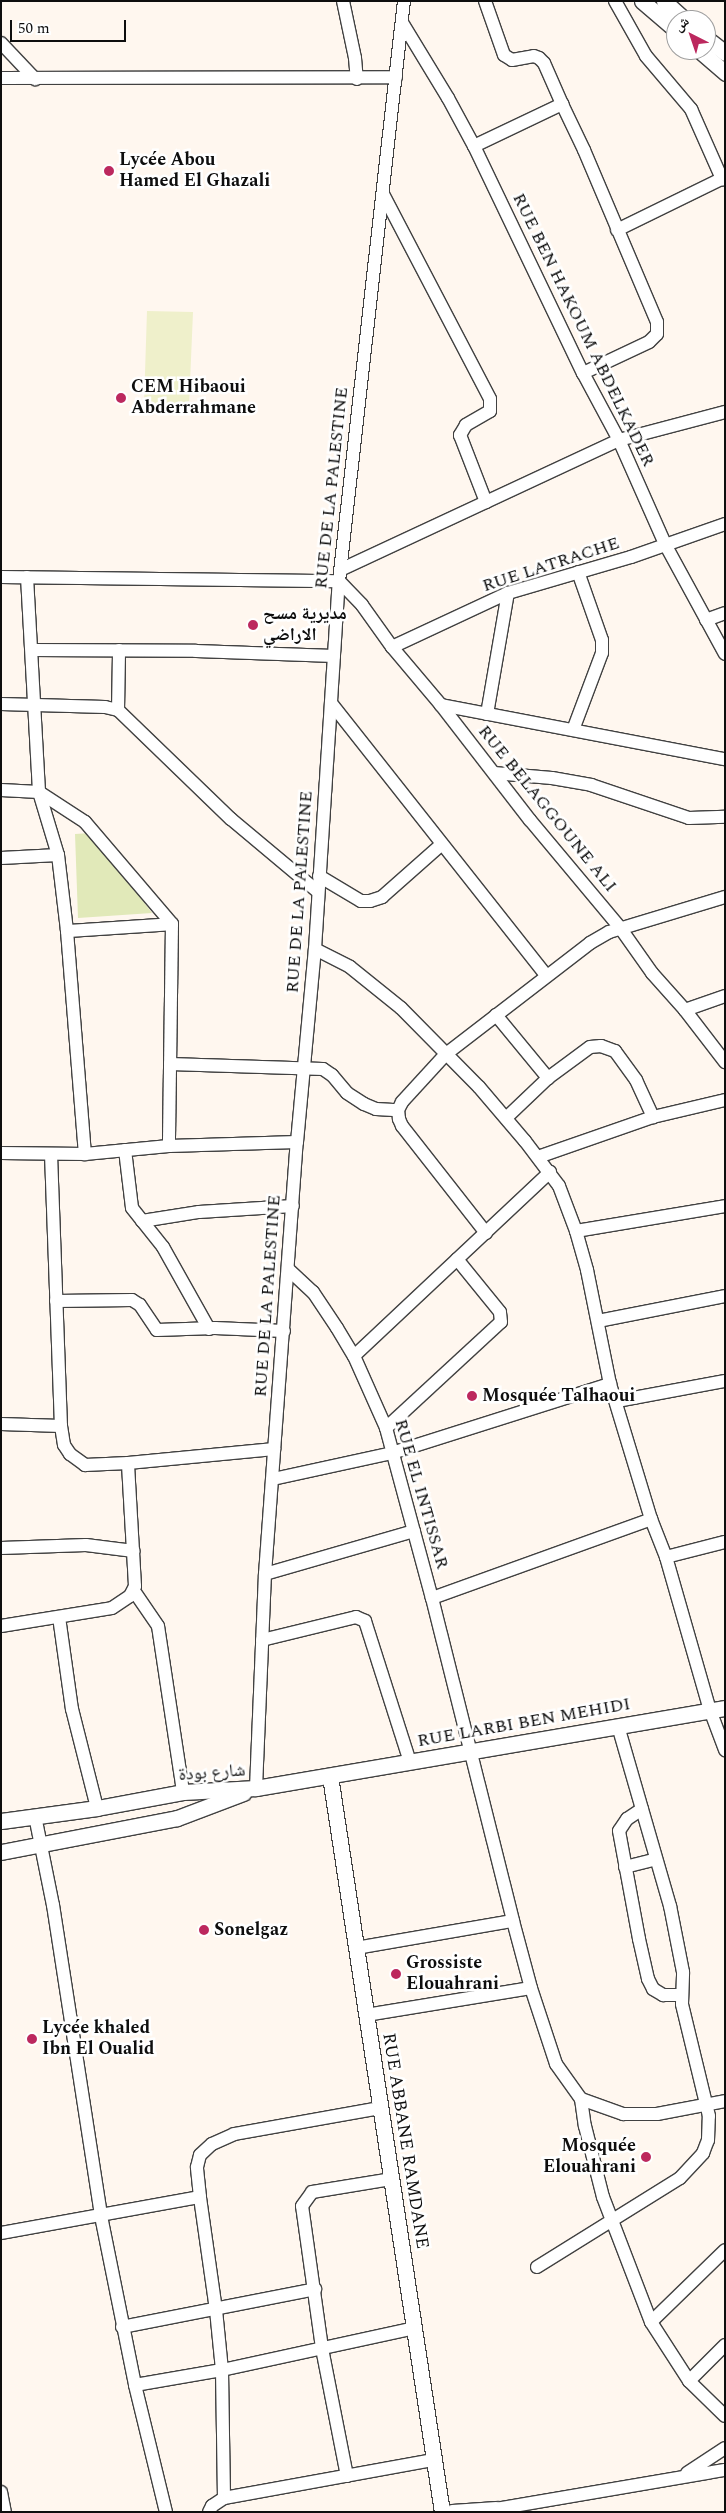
<!DOCTYPE html>
<meta charset="utf-8">
<style>
body{margin:0}
#map{position:relative;width:726px;height:2513px;overflow:hidden;background:#fff7ef;font-family:Spectral,"Noto Naskh Arabic",serif}
div>[style]{position:absolute}
[style*='--x']{left:calc(var(--x)*1px);top:calc(var(--y)*1px);width:calc(var(--w)*1px);rotate:calc(var(--a)*1deg)}
.green>*{inset:0;background:#e1e9b9}
.pitch>*{inset:0;background:#eff0cb}
.roads{filter:drop-shadow(1px 0 #414141) drop-shadow(-1px 0 #414141) drop-shadow(0 1px #414141) drop-shadow(0 -1px #414141)}
.minor>*{height:12px;margin:-6px;padding:0 6px;transform-origin:6px;border-radius:6px;background:#fff}
.tertiary>*{height:15px;margin:-7.5px;padding:0 7.5px;transform-origin:7.5px;border-radius:7.5px;background:#fff}
.dots>*{width:14px;height:14px;translate:-50% -50%;box-sizing:border-box;border:2px solid #fff;border-radius:50%}
span{translate:-50% -50%;white-space:nowrap;text-align:center;line-height:1.15;-webkit-text-stroke:5px #fff;paint-order:stroke}
.poi-label{font-size:18px;color:#0e0e0e;font-weight:700}
.left{translate:0 -50%;text-align:left}
.right{translate:-100% -50%;text-align:right}
.street-label{font-size:18px;color:#0e0e0e}
.frame{position:absolute;inset:0;border:2px solid #0e0e0e;pointer-events:none}
.north{position:absolute;left:666px;top:10px;width:50px;height:50px;box-sizing:border-box;background:#fff;border:1px solid #9f9f9f;border-radius:50%;rotate:319deg;font-size:14px;font-weight:700;line-height:20px;text-align:center;color:#0e0e0e}
.north::after{content:'';display:block;margin:auto;width:18px;height:22px;background:#bc285e;clip-path:polygon(50% 0,100% 100%,50% 72%,0 100%)}
.scale{position:absolute;left:10px;top:20px;width:116px;height:22px;box-sizing:border-box;border:2px solid #0e0e0e;border-top:0;padding-left:6px;font-size:15px;line-height:18px;white-space:nowrap;color:#0e0e0e;-webkit-text-stroke:4px #fff;paint-order:stroke}
</style>
<div id="map">
<div class="green">
<div style="clip-path:polygon(91px 833px,152px 913px,78px 918px,75px 834px)"></div>
</div>
<div class="pitch">
<div style="clip-path:polygon(147px 311px,193px 312px,189px 406px,144px 404px)"></div>
</div>
<div class="roads">
<div class="minor">
<div style="--x:343;--y:1;--w:58;--a:78.1"></div>
<div style="--x:355;--y:58;--w:21;--a:85"></div>
<div style="--x:485;--y:1;--w:57;--a:70.6"></div>
<div style="--x:504;--y:55;--w:9;--a:32"></div>
<div style="--x:512;--y:60;--w:22;--a:-10"></div>
<div style="--x:534;--y:56;--w:5;--a:22"></div>
<div style="--x:539;--y:58;--w:7;--a:45"></div>
<div style="--x:544;--y:63;--w:45;--a:66.3"></div>
<div style="--x:615;--y:1;--w:63;--a:60.6"></div>
<div style="--x:646;--y:56;--w:70;--a:49.7"></div>
<div style="--x:691;--y:109;--w:77;--a:66.1"></div>
<div style="--x:403;--y:24;--w:87;--a:58.7"></div>
<div style="--x:448;--y:98;--w:55;--a:61.6"></div>
<div style="--x:474;--y:146;--w:252;--a:64.4"></div>
<div style="--x:583;--y:373;--w:76;--a:61.8"></div>
<div style="--x:619;--y:440;--w:114;--a:66.1"></div>
<div style="--x:665;--y:544;--w:125;--a:61.4"></div>
<div style="--x:1;--y:43;--w:50;--a:46.6"></div>
<div style="--x:1;--y:78;--w:395;--a:-0.1"></div>
<div style="--x:474;--y:146;--w:98;--a:-25.5"></div>
<div style="--x:562;--y:104;--w:51;--a:64.4"></div>
<div style="--x:584;--y:150;--w:187;--a:67"></div>
<div style="--x:657;--y:322;--w:12;--a:90"></div>
<div style="--x:657;--y:334;--w:11;--a:135"></div>
<div style="--x:649;--y:342;--w:73;--a:154.8"></div>
<div style="--x:383;--y:194;--w:231;--a:62.4"></div>
<div style="--x:490;--y:399;--w:12;--a:90"></div>
<div style="--x:490;--y:411;--w:28;--a:150"></div>
<div style="--x:466;--y:425;--w:12;--a:121"></div>
<div style="--x:460;--y:435;--w:72;--a:68.8"></div>
<div style="--x:617;--y:230;--w:120;--a:-26.1"></div>
<div style="--x:340;--y:570;--w:308;--a:-25"></div>
<div style="--x:619;--y:440;--w:110;--a:-14.8"></div>
<div style="--x:1;--y:577;--w:338;--a:0.7"></div>
<div style="--x:27;--y:577;--w:215;--a:86.8"></div>
<div style="--x:39;--y:792;--w:66;--a:73.2"></div>
<div style="--x:58;--y:855;--w:77;--a:83.2"></div>
<div style="--x:67;--y:931;--w:224;--a:85.4"></div>
<div style="--x:339;--y:581;--w:33;--a:46"></div>
<div style="--x:362;--y:605;--w:52;--a:54.5"></div>
<div style="--x:392;--y:647;--w:76;--a:49.8"></div>
<div style="--x:441;--y:705;--w:145;--a:52.3"></div>
<div style="--x:530;--y:820;--w:142;--a:50.1"></div>
<div style="--x:621;--y:929;--w:54;--a:54.8"></div>
<div style="--x:652;--y:973;--w:50;--a:48.3"></div>
<div style="--x:685;--y:1010;--w:66;--a:52.4"></div>
<div style="--x:706;--y:620;--w:20;--a:-20"></div>
<div style="--x:392;--y:647;--w:128;--a:-25"></div>
<div style="--x:508;--y:593;--w:128;--a:-16.3"></div>
<div style="--x:631;--y:557;--w:100;--a:-19.3"></div>
<div style="--x:32;--y:650;--w:164;--a:0.3"></div>
<div style="--x:196;--y:651;--w:138;--a:2.1"></div>
<div style="--x:331;--y:703;--w:347;--a:51.7"></div>
<div style="--x:1;--y:704;--w:104;--a:1.7"></div>
<div style="--x:105;--y:707;--w:13;--a:13"></div>
<div style="--x:118;--y:710;--w:157;--a:44"></div>
<div style="--x:231;--y:819;--w:112;--a:39.9"></div>
<div style="--x:441;--y:705;--w:289;--a:10.8"></div>
<div style="--x:118;--y:710;--w:60;--a:-89"></div>
<div style="--x:487;--y:714;--w:123;--a:-80.2"></div>
<div style="--x:573;--y:730;--w:82;--a:-69.4"></div>
<div style="--x:602;--y:653;--w:13;--a:-90"></div>
<div style="--x:602;--y:640;--w:72;--a:-109.4"></div>
<div style="--x:494;--y:773;--w:58;--a:4.9"></div>
<div style="--x:552;--y:778;--w:40;--a:10"></div>
<div style="--x:591;--y:785;--w:103;--a:18.6"></div>
<div style="--x:689;--y:818;--w:36;--a:-2"></div>
<div style="--x:1;--y:790;--w:38;--a:3"></div>
<div style="--x:39;--y:792;--w:55;--a:33.1"></div>
<div style="--x:85;--y:822;--w:134;--a:49.5"></div>
<div style="--x:172;--y:924;--w:222;--a:90.8"></div>
<div style="--x:1;--y:858;--w:57;--a:-3"></div>
<div style="--x:319;--y:876;--w:49;--a:30.8"></div>
<div style="--x:361;--y:901;--w:9;--a:0"></div>
<div style="--x:370;--y:901;--w:13;--a:-18"></div>
<div style="--x:382;--y:897;--w:80;--a:-41.5"></div>
<div style="--x:67;--y:931;--w:105;--a:-3.8"></div>
<div style="--x:315;--y:949;--w:39;--a:27"></div>
<div style="--x:350;--y:967;--w:65;--a:38.8"></div>
<div style="--x:401;--y:1008;--w:111;--a:45.4"></div>
<div style="--x:479;--y:1087;--w:71;--a:49.6"></div>
<div style="--x:525;--y:1141;--w:56;--a:52.9"></div>
<div style="--x:559;--y:1186;--w:48;--a:69.3"></div>
<div style="--x:576;--y:1231;--w:41;--a:74.2"></div>
<div style="--x:587;--y:1270;--w:116;--a:78.6"></div>
<div style="--x:610;--y:1384;--w:141;--a:73.1"></div>
<div style="--x:651;--y:1519;--w:41;--a:68.5"></div>
<div style="--x:666;--y:1557;--w:159;--a:74"></div>
<div style="--x:710;--y:1710;--w:43;--a:69.4"></div>
<div style="--x:685;--y:1010;--w:42;--a:-19.3"></div>
<div style="--x:496;--y:1015;--w:82;--a:50.5"></div>
<div style="--x:548;--y:1078;--w:52;--a:-36.4"></div>
<div style="--x:590;--y:1047;--w:11;--a:-5"></div>
<div style="--x:601;--y:1046;--w:15;--a:20"></div>
<div style="--x:615;--y:1051;--w:36;--a:54"></div>
<div style="--x:636;--y:1080;--w:41;--a:65.3"></div>
<div style="--x:170;--y:1064;--w:153;--a:1.9"></div>
<div style="--x:323;--y:1069;--w:11;--a:34"></div>
<div style="--x:332;--y:1075;--w:23;--a:50"></div>
<div style="--x:347;--y:1093;--w:20;--a:33"></div>
<div style="--x:364;--y:1104;--w:13;--a:23"></div>
<div style="--x:376;--y:1109;--w:22;--a:3"></div>
<div style="--x:506;--y:1118;--w:58;--a:-43.6"></div>
<div style="--x:125;--y:1150;--w:58;--a:83.1"></div>
<div style="--x:132;--y:1208;--w:50;--a:51.5"></div>
<div style="--x:163;--y:1247;--w:94;--a:60.7"></div>
<div style="--x:1;--y:1153;--w:84;--a:0.7"></div>
<div style="--x:85;--y:1154;--w:84;--a:-5.4"></div>
<div style="--x:169;--y:1146;--w:128;--a:-1.8"></div>
<div style="--x:51;--y:1154;--w:272;--a:87.9"></div>
<div style="--x:61;--y:1426;--w:19;--a:81"></div>
<div style="--x:64;--y:1445;--w:11;--a:56"></div>
<div style="--x:70;--y:1454;--w:19;--a:36"></div>
<div style="--x:85;--y:1465;--w:43;--a:-2.7"></div>
<div style="--x:128;--y:1463;--w:147;--a:-5.5"></div>
<div style="--x:538;--y:1157;--w:122;--a:-19.2"></div>
<div style="--x:653;--y:1117;--w:74;--a:-13.3"></div>
<div style="--x:142;--y:1221;--w:58;--a:-9"></div>
<div style="--x:199;--y:1212;--w:94;--a:-3.7"></div>
<div style="--x:576;--y:1231;--w:151;--a:-9.5"></div>
<div style="--x:486;--y:1233;--w:136;--a:-128.1"></div>
<div style="--x:402;--y:1126;--w:8;--a:-113"></div>
<div style="--x:399;--y:1119;--w:9;--a:-96"></div>
<div style="--x:398;--y:1110;--w:9;--a:-63"></div>
<div style="--x:402;--y:1102;--w:65;--a:-47.5"></div>
<div style="--x:446;--y:1054;--w:182;--a:-37.6"></div>
<div style="--x:590;--y:943;--w:22;--a:-30"></div>
<div style="--x:609;--y:932;--w:121;--a:-16.8"></div>
<div style="--x:289;--y:1270;--w:33;--a:43"></div>
<div style="--x:313;--y:1292;--w:43;--a:56.3"></div>
<div style="--x:337;--y:1328;--w:33;--a:59"></div>
<div style="--x:354;--y:1356;--w:79;--a:66"></div>
<div style="--x:386;--y:1428;--w:176;--a:74.9"></div>
<div style="--x:432;--y:1598;--w:333;--a:75.9"></div>
<div style="--x:513;--y:1921;--w:69;--a:75"></div>
<div style="--x:531;--y:1988;--w:80;--a:71.8"></div>
<div style="--x:556;--y:2064;--w:43;--a:54.5"></div>
<div style="--x:581;--y:2099;--w:45;--a:19.7"></div>
<div style="--x:623;--y:2114;--w:34;--a:0"></div>
<div style="--x:657;--y:2114;--w:69;--a:-10.8"></div>
<div style="--x:56;--y:1301;--w:76;--a:-0.8"></div>
<div style="--x:132;--y:1300;--w:9;--a:32"></div>
<div style="--x:140;--y:1305;--w:30;--a:56"></div>
<div style="--x:157;--y:1330;--w:58;--a:-2"></div>
<div style="--x:215;--y:1328;--w:69;--a:2.5"></div>
<div style="--x:598;--y:1321;--w:129;--a:-11.1"></div>
<div style="--x:354;--y:1356;--w:269;--a:-43.2"></div>
<div style="--x:617;--y:1401;--w:110;--a:-10.5"></div>
<div style="--x:1;--y:1424;--w:60;--a:1.9"></div>
<div style="--x:386;--y:1428;--w:156;--a:-42.7"></div>
<div style="--x:501;--y:1322;--w:10;--a:-96"></div>
<div style="--x:500;--y:1312;--w:68;--a:-129.1"></div>
<div style="--x:273;--y:1479;--w:122;--a:-12.3"></div>
<div style="--x:392;--y:1453;--w:229;--a:-17.6"></div>
<div style="--x:1;--y:1548;--w:85;--a:-2"></div>
<div style="--x:86;--y:1545;--w:48;--a:7.1"></div>
<div style="--x:666;--y:1557;--w:61;--a:-14.3"></div>
<div style="--x:265;--y:1574;--w:155;--a:-16.1"></div>
<div style="--x:134;--y:1591;--w:42;--a:55.6"></div>
<div style="--x:158;--y:1626;--w:168;--a:81.4"></div>
<div style="--x:432;--y:1598;--w:233;--a:-19.8"></div>
<div style="--x:59;--y:1617;--w:93;--a:82"></div>
<div style="--x:72;--y:1709;--w:102;--a:75.8"></div>
<div style="--x:1;--y:1626;--w:112;--a:-9.2"></div>
<div style="--x:112;--y:1608;--w:22;--a:-34"></div>
<div style="--x:130;--y:1596;--w:11;--a:-63"></div>
<div style="--x:135;--y:1586;--w:123;--a:-93.3"></div>
<div style="--x:262;--y:1640;--w:97;--a:-13.7"></div>
<div style="--x:356;--y:1617;--w:10;--a:24"></div>
<div style="--x:365;--y:1621;--w:148;--a:72.3"></div>
<div style="--x:256;--y:1788;--w:214;--a:-87.6"></div>
<div style="--x:265;--y:1574;--w:433;--a:-85.8"></div>
<div style="--x:297;--y:1142;--w:194;--a:-84.7"></div>
<div style="--x:315;--y:949;--w:369;--a:-86.3"></div>
<div style="--x:339;--y:581;--w:584;--a:-83.61"></div>
<div style="--x:642;--y:1809;--w:18;--a:146"></div>
<div style="--x:627;--y:1819;--w:14;--a:124"></div>
<div style="--x:619;--y:1831;--w:110;--a:79.5"></div>
<div style="--x:639;--y:1939;--w:41;--a:77.3"></div>
<div style="--x:648;--y:1979;--w:11;--a:63"></div>
<div style="--x:653;--y:1989;--w:12;--a:31"></div>
<div style="--x:663;--y:1995;--w:18;--a:0"></div>
<div style="--x:35;--y:1816;--w:91;--a:78.6"></div>
<div style="--x:53;--y:1905;--w:315;--a:81.2"></div>
<div style="--x:101;--y:2216;--w:172;--a:78.6"></div>
<div style="--x:135;--y:2385;--w:131;--a:76.3"></div>
<div style="--x:625;--y:1867;--w:32;--a:-14"></div>
<div style="--x:356;--y:1948;--w:159;--a:-9.8"></div>
<div style="--x:366;--y:2015;--w:167;--a:-9.3"></div>
<div style="--x:581;--y:2099;--w:27;--a:82"></div>
<div style="--x:585;--y:2126;--w:73;--a:75.8"></div>
<div style="--x:603;--y:2197;--w:134;--a:69"></div>
<div style="--x:651;--y:2322;--w:70;--a:57.2"></div>
<div style="--x:689;--y:2381;--w:50;--a:44.2"></div>
<div style="--x:1;--y:2233;--w:202;--a:-10.3"></div>
<div style="--x:537;--y:2267;--w:168;--a:-31.9"></div>
<div style="--x:680;--y:2178;--w:34;--a:-47"></div>
<div style="--x:703;--y:2153;--w:14;--a:-69"></div>
<div style="--x:708;--y:2140;--w:24;--a:-88"></div>
<div style="--x:709;--y:2116;--w:115;--a:-103.6"></div>
<div style="--x:682;--y:2004;--w:32;--a:-88"></div>
<div style="--x:683;--y:1972;--w:67;--a:-101.1"></div>
<div style="--x:670;--y:1906;--w:187;--a:-106.1"></div>
<div style="--x:651;--y:2322;--w:103;--a:-44.2"></div>
<div style="--x:122;--y:2327;--w:197;--a:-11.1"></div>
<div style="--x:689;--y:2381;--w:51;--a:-45"></div>
<div style="--x:135;--y:2385;--w:88;--a:-9.8"></div>
<div style="--x:222;--y:2370;--w:197;--a:-12.3"></div>
<div style="--x:687;--y:2473;--w:45;--a:-33.3"></div>
<div style="--x:347;--y:2476;--w:130;--a:-101.1"></div>
<div style="--x:322;--y:2348;--w:143;--a:-98"></div>
<div style="--x:302;--y:2206;--w:17;--a:-54"></div>
<div style="--x:312;--y:2192;--w:80;--a:-9.3"></div>
<div style="--x:1;--y:2492;--w:20;--a:79"></div>
<div style="--x:224;--y:2498;--w:213;--a:-10.3"></div>
<div style="--x:496;--y:2509;--w:232;--a:-9.7"></div>
<div style="--x:209;--y:2512;--w:7;--a:-63"></div>
<div style="--x:212;--y:2506;--w:14;--a:-34"></div>
<div style="--x:224;--y:2498;--w:128;--a:-90.9"></div>
<div style="--x:222;--y:2370;--w:60;--a:-95.7"></div>
<div style="--x:216;--y:2310;--w:114;--a:-98.1"></div>
<div style="--x:200;--y:2197;--w:30;--a:-96"></div>
<div style="--x:197;--y:2167;--w:12;--a:-76"></div>
<div style="--x:200;--y:2155;--w:16;--a:-43"></div>
<div style="--x:212;--y:2144;--w:24;--a:-24"></div>
<div style="--x:234;--y:2134;--w:148;--a:-10.1"></div>
</div>
<div class="tertiary">
<div style="--x:642;--y:1;--w:45;--a:40.5"></div>
<div style="--x:664;--y:1;--w:28;--a:42"></div>
<div style="--x:706;--y:38;--w:24;--a:38"></div>
<div style="--x:699;--y:50;--w:35;--a:41"></div>
<div style="--x:330;--y:1776;--w:744;--a:81.35"></div>
<div style="--x:1;--y:1821;--w:97;--a:-7.7"></div>
<div style="--x:97;--y:1808;--w:87;--a:-10.5"></div>
<div style="--x:183;--y:1792;--w:73;--a:-3.1"></div>
<div style="--x:256;--y:1788;--w:476;--a:-9.7"></div>
<div style="--x:1;--y:1852;--w:179;--a:-10.9"></div>
<div style="--x:177;--y:1818;--w:71;--a:-20.7"></div>
<div style="--x:452;--y:2512;--w:44;--a:-3.9"></div>
</div>
</div>
<div class="dots">
<div style="left:109px;top:171px;background:#bc285e"></div>
<div style="left:121px;top:398px;background:#bc285e"></div>
<div style="left:253px;top:625px;background:#bc285e"></div>
<div style="left:472px;top:1396px;background:#bc285e"></div>
<div style="left:204px;top:1930px;background:#bc285e"></div>
<div style="left:396px;top:1974px;background:#bc285e"></div>
<div style="left:32px;top:2039px;background:#bc285e"></div>
<div style="left:646px;top:2157px;background:#bc285e"></div>
</div>
<div class="poi-label">
<span class="left" style="left:119px;top:171px">Lycée Abou<br>Hamed El Ghazali</span>
<span class="left" style="left:131px;top:398px">CEM Hibaoui<br>Abderrahmane</span>
<span class="left" style="left:263px;top:625px">مديرية مسح<br>الاراضي</span>
<span class="left" style="left:482px;top:1396px">Mosquée Talhaoui</span>
<span class="left" style="left:214px;top:1930px">Sonelgaz</span>
<span class="left" style="left:406px;top:1974px">Grossiste<br>Elouahrani</span>
<span class="left" style="left:42px;top:2039px">Lycée khaled<br>Ibn El Oualid</span>
<span class="right" style="left:636px;top:2157px">Mosquée<br>Elouahrani</span>
</div>
<div class="street-label">
<span style="left:583px;top:330px;rotate:64deg">RUE BEN HAKOUM ABDELKADER</span>
<span style="left:332px;top:488px;rotate:-84deg">RUE DE LA PALESTINE</span>
<span style="left:551px;top:565px;rotate:-18deg">RUE LATRACHE</span>
<span style="left:547px;top:809px;rotate:51deg">RUE BELAGGOUNE ALI</span>
<span style="left:300px;top:892px;rotate:-86deg">RUE DE LA PALESTINE</span>
<span style="left:268px;top:1296px;rotate:-86deg">RUE DE LA PALESTINE</span>
<span style="left:421px;top:1494px;rotate:74deg">RUE EL INTISSAR</span>
<span style="left:524px;top:1723px;rotate:-10deg">RUE LARBI BEN MEHIDI</span>
<span style="left:212px;top:1773px;rotate:-4deg">شارع بودة</span>
<span style="left:405px;top:2141px;rotate:81deg">RUE ABBANE RAMDANE</span>
</div>
<div class="frame"></div>
<div class="north">ش</div>
<div class="scale">50 m</div>
</div>
